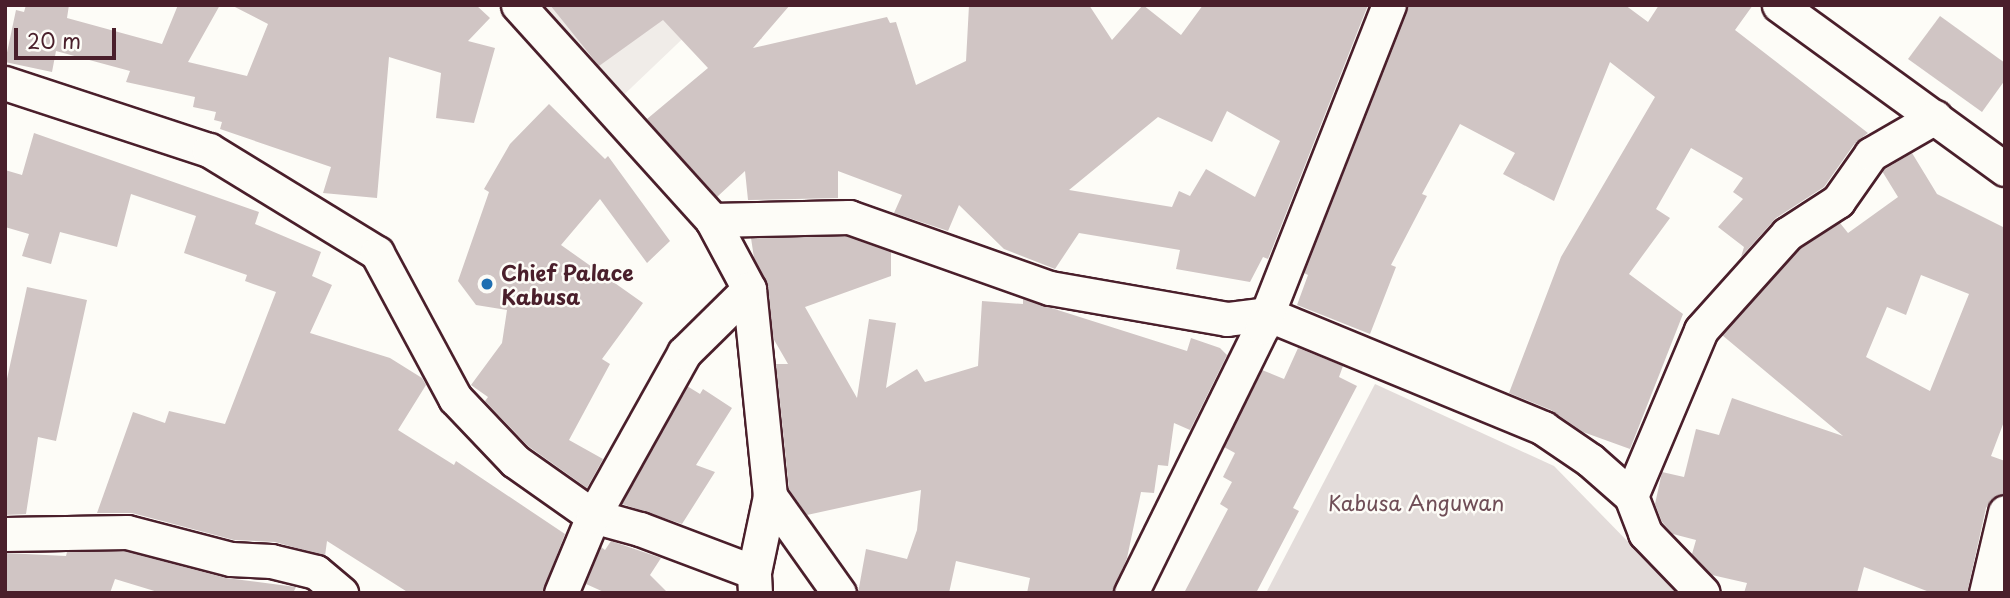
<!DOCTYPE html>
<style>
body{margin:0}
#map{position:relative;width:2010px;height:598px;overflow:hidden;background:#fdfcf7;font-family:"Playpen Sans",sans-serif}
div>[style]{position:absolute}
[style*='--x']{left:calc(var(--x)*1px);top:calc(var(--y)*1px);width:calc(var(--w)*1px);rotate:calc(var(--a)*1deg)}
.built>*{inset:0;background:#f0ece8}
.green>*{inset:0;background:#e3dcda}
.building>*{inset:0;background:#d0c5c4}
.roads{filter:drop-shadow(2px 0 #4a1f2b) drop-shadow(-2px 0 #4a1f2b) drop-shadow(0 2px #4a1f2b) drop-shadow(0 -2px #4a1f2b)}
.minor>*{height:33px;margin:-16.5px;padding:0 16.5px;transform-origin:16.5px;border-radius:16.5px;background:#fdfcf7}
.dots>*{width:19px;height:19px;translate:-50% -50%;box-sizing:border-box;border:4px solid #fdfcf7;border-radius:50%}
span{translate:-50% -50%;white-space:nowrap;text-align:center;line-height:1.15;-webkit-text-stroke:5px #fdfcf7;paint-order:stroke}
.poi-label{font-size:21px;color:#4a1f2b;font-weight:700}
.left{translate:0 -50%;text-align:left}
.park-label{font-size:21px;color:#704e57}
.frame{position:absolute;inset:0;border:7px solid #4a1f2b;pointer-events:none}
.scale{position:absolute;left:14px;top:28px;width:102px;height:32px;box-sizing:border-box;border:4px solid #4a1f2b;border-top:0;padding-left:9px;font-size:21px;line-height:24px;white-space:nowrap;color:#4a1f2b;-webkit-text-stroke:5px #fdfcf7;paint-order:stroke}
</style>
<div id="map">
<div class="built">
<div style="clip-path:polygon(518px 5px,718px 5px,610px 108px)"></div>
</div>
<div class="green">
<div style="clip-path:polygon(1375px 384px,1554px 466px,1678px 593px,1266px 593px)"></div>
</div>
<div class="building">
<div style="clip-path:polygon(26px 5px,69px 5px,67px 18px,162px 44px,178px 5px,220px 5px,188px 62px,247px 76px,268px 24px,231px 5px,476px 5px,490px 18px,468px 41px,495px 48px,474px 123px,436px 118px,441px 73px,389px 57px,377px 198px,323px 193px,331px 167px,220px 129px,222px 122px,214px 120px,216px 112px,193px 107px,195px 97px,126px 82px,130px 71px,56px 51px,52px 72px,5px 62px,16px 10px,24px 12px)"></div>
<div style="clip-path:polygon(evenodd,550px 5px,790px 5px,753px 48px,887px 17px,890px 23px,896px 22px,916px 85px,966px 61px,969px 5px,1089px 5px,1112px 40px,1143px 5px,1181px 35px,1203px 5px,1368px 5px,1268px 259px,1263px 257px,1250px 282px,1176px 269px,1180px 250px,1079px 233px,1055px 269px,1004px 249px,959px 205px,948px 231px,894px 213px,902px 195px,838px 171px,838px 198px,748px 200px,745px 171px,717px 197px,647px 119px,708px 68px,663px 20px,599px 66px,550px 5px,1227px 111px,1280px 141px,1255px 197px,1206px 169px,1190px 196px,1179px 191px,1172px 207px,1069px 190px,1158px 117px,1212px 142px,1227px 111px)"></div>
<div style="clip-path:polygon(1408px 5px,1625px 5px,1648px 22px,1659px 5px,1753px 5px,1735px 30px,1868px 133px,1855px 143px,1824px 187px,1776px 218px,1741px 257px,1744px 247px,1718px 227px,1743px 199px,1733px 192px,1743px 178px,1691px 148px,1656px 209px,1670px 218px,1629px 274px,1683px 314px,1630px 449px,1583px 432px,1551px 410px,1509px 393px,1561px 257px,1655px 97px,1610px 62px,1554px 201px,1503px 174px,1515px 153px,1460px 124px,1422px 194px,1427px 196px,1391px 265px,1396px 267px,1370px 334px,1297px 305px,1308px 275px,1304px 273px)"></div>
<div style="clip-path:polygon(1940px 16px,2005px 63px,2005px 80px,1982px 112px,1908px 59px)"></div>
<div style="clip-path:polygon(549px 104px,605px 159px,608px 156px,670px 241px,647px 263px,600px 199px,561px 245px,643px 303px,602px 359px,610px 364px,569px 440px,603px 459px,587px 488px,528px 446px,485px 401px,488px 397px,471px 385px,502px 343px,507px 310px,476px 305px,458px 281px,489px 192px,484px 189px,510px 144px)"></div>
<div style="clip-path:polygon(34px 133px,259px 212px,255px 224px,321px 252px,312px 276px,332px 285px,310px 333px,390px 358px,422px 378px,426px 385px,398px 430px,454px 465px,456px 461px,565px 534px,542px 593px,409px 593px,327px 541px,325px 556px,275px 542px,234px 540px,132px 513px,97px 513px,133px 412px,165px 423px,169px 411px,225px 424px,276px 292px,245px 281px,247px 275px,184px 253px,196px 216px,131px 194px,117px 247px,60px 232px,51px 264px,22px 256px,29px 234px,5px 227px,5px 170px,22px 175px)"></div>
<div style="clip-path:polygon(evenodd,1912px 153px,1937px 194px,2005px 228px,2005px 419px,1991px 456px,2005px 461px,2005px 493px,1992px 498px,1986px 508px,1967px 593px,1932px 593px,1864px 567px,1857px 593px,1744px 593px,1747px 583px,1712px 575px,1692px 554px,1696px 540px,1673px 534px,1662px 522px,1655px 504px,1662px 472px,1684px 477px,1696px 429px,1719px 435px,1732px 398px,1843px 436px,1722px 335px,1800px 249px,1840px 223px,1848px 233px,1898px 197px,1882px 171px,1912px 153px,1921px 275px,1969px 294px,1930px 391px,1866px 357px,1887px 307px,1906px 315px,1921px 275px)"></div>
<div style="clip-path:polygon(846px 236px,891px 252px,891px 276px,805px 307px,857px 398px,869px 319px,896px 323px,886px 388px,917px 369px,925px 382px,978px 366px,982px 301px,1023px 304px,1023px 299px,1187px 351px,1191px 338px,1220px 348px,1227px 355px,1190px 430px,1174px 423px,1168px 466px,1158px 465px,1154px 493px,1141px 492px,1127px 558px,1112px 593px,1027px 593px,1030px 578px,956px 561px,949px 593px,858px 593px,866px 549px,907px 559px,917px 530px,921px 490px,807px 515px,789px 489px,776px 364px,788px 364px,773px 338px,768px 285px,754px 258px,751px 238px)"></div>
<div style="clip-path:polygon(27px 287px,87px 300px,56px 441px,38px 437px,26px 514px,5px 515px,5px 388px)"></div>
<div style="clip-path:polygon(1298px 348px,1343px 366px,1339px 377px,1357px 386px,1293px 508px,1299px 511px,1256px 593px,1184px 593px,1228px 509px,1220px 504px,1232px 482px,1223px 477px,1235px 453px,1224px 447px,1262px 370px,1284px 379px)"></div>
<div style="clip-path:polygon(687px 386px,700px 394px,703px 389px,732px 408px,696px 465px,715px 472px,682px 524px,622px 504px)"></div>
<div style="clip-path:polygon(611px 541px,661px 558px,650px 575px,668px 593px,606px 593px,586px 584px,601px 547px,605px 550px)"></div>
<div style="clip-path:polygon(125px 551px,226px 578px,296px 587px,293px 593px,161px 593px,115px 579px,110px 593px,5px 593px,5px 553px,66px 556px,67px 552px)"></div>
</div>
<div class="roads">
<div class="minor">
<div style="--x:518;--y:5;--w:290;--a:47.9"></div>
<div style="--x:712;--y:220;--w:78;--a:61.8"></div>
<div style="--x:749;--y:289;--w:208;--a:84.2"></div>
<div style="--x:770;--y:496;--w:119;--a:54.6"></div>
<div style="--x:1779;--y:5;--w:279;--a:36"></div>
<div style="--x:5;--y:83;--w:215;--a:18.2"></div>
<div style="--x:209;--y:150;--w:197;--a:31.5"></div>
<div style="--x:377;--y:253;--w:165;--a:61.7"></div>
<div style="--x:455;--y:398;--w:87;--a:46.4"></div>
<div style="--x:515;--y:461;--w:95;--a:35.2"></div>
<div style="--x:593;--y:516;--w:49;--a:15.5"></div>
<div style="--x:640;--y:529;--w:122;--a:20.7"></div>
<div style="--x:712;--y:220;--w:137;--a:-1.3"></div>
<div style="--x:849;--y:217;--w:213;--a:19.5"></div>
<div style="--x:1050;--y:288;--w:180;--a:9.9"></div>
<div style="--x:1227;--y:319;--w:40;--a:-7.1"></div>
<div style="--x:1267;--y:314;--w:299;--a:22.4"></div>
<div style="--x:1543;--y:428;--w:57;--a:34.2"></div>
<div style="--x:1590;--y:460;--w:55;--a:41.3"></div>
<div style="--x:1631;--y:496;--w:40;--a:69"></div>
<div style="--x:1645;--y:533;--w:83;--a:46"></div>
<div style="--x:1631;--y:496;--w:180;--a:-67.1"></div>
<div style="--x:1701;--y:330;--w:129;--a:-48.1"></div>
<div style="--x:1787;--y:234;--w:61;--a:-32.9"></div>
<div style="--x:1838;--y:201;--w:57;--a:-54.9"></div>
<div style="--x:1871;--y:154;--w:74;--a:-30"></div>
<div style="--x:5;--y:534;--w:122;--a:-0.9"></div>
<div style="--x:127;--y:532;--w:107;--a:14.6"></div>
<div style="--x:231;--y:559;--w:40;--a:2.9"></div>
<div style="--x:271;--y:561;--w:46;--a:13.7"></div>
<div style="--x:316;--y:572;--w:33;--a:40"></div>
<div style="--x:561;--y:593;--w:83;--a:-67.4"></div>
<div style="--x:593;--y:516;--w:187;--a:-60.8"></div>
<div style="--x:684;--y:353;--w:91;--a:-44.6"></div>
<div style="--x:755;--y:593;--w:21;--a:-93"></div>
<div style="--x:754;--y:572;--w:78;--a:-78.1"></div>
<div style="--x:1131;--y:593;--w:297;--a:-63.8"></div>
<div style="--x:1262;--y:327;--w:346;--a:-68.5"></div>
<div style="--x:1986;--y:593;--w:83;--a:-76.8"></div>
</div>
</div>
<div class="dots">
<div style="left:487px;top:284px;background:#1f6fb2"></div>
</div>
<div class="poi-label">
<span class="left" style="left:501px;top:284px">Chief Palace<br>Kabusa</span>
</div>
<div class="park-label">
<span style="left:1416px;top:502px">Kabusa Anguwan</span>
</div>
<div class="frame"></div>
<div class="scale">20 m</div>
</div>
